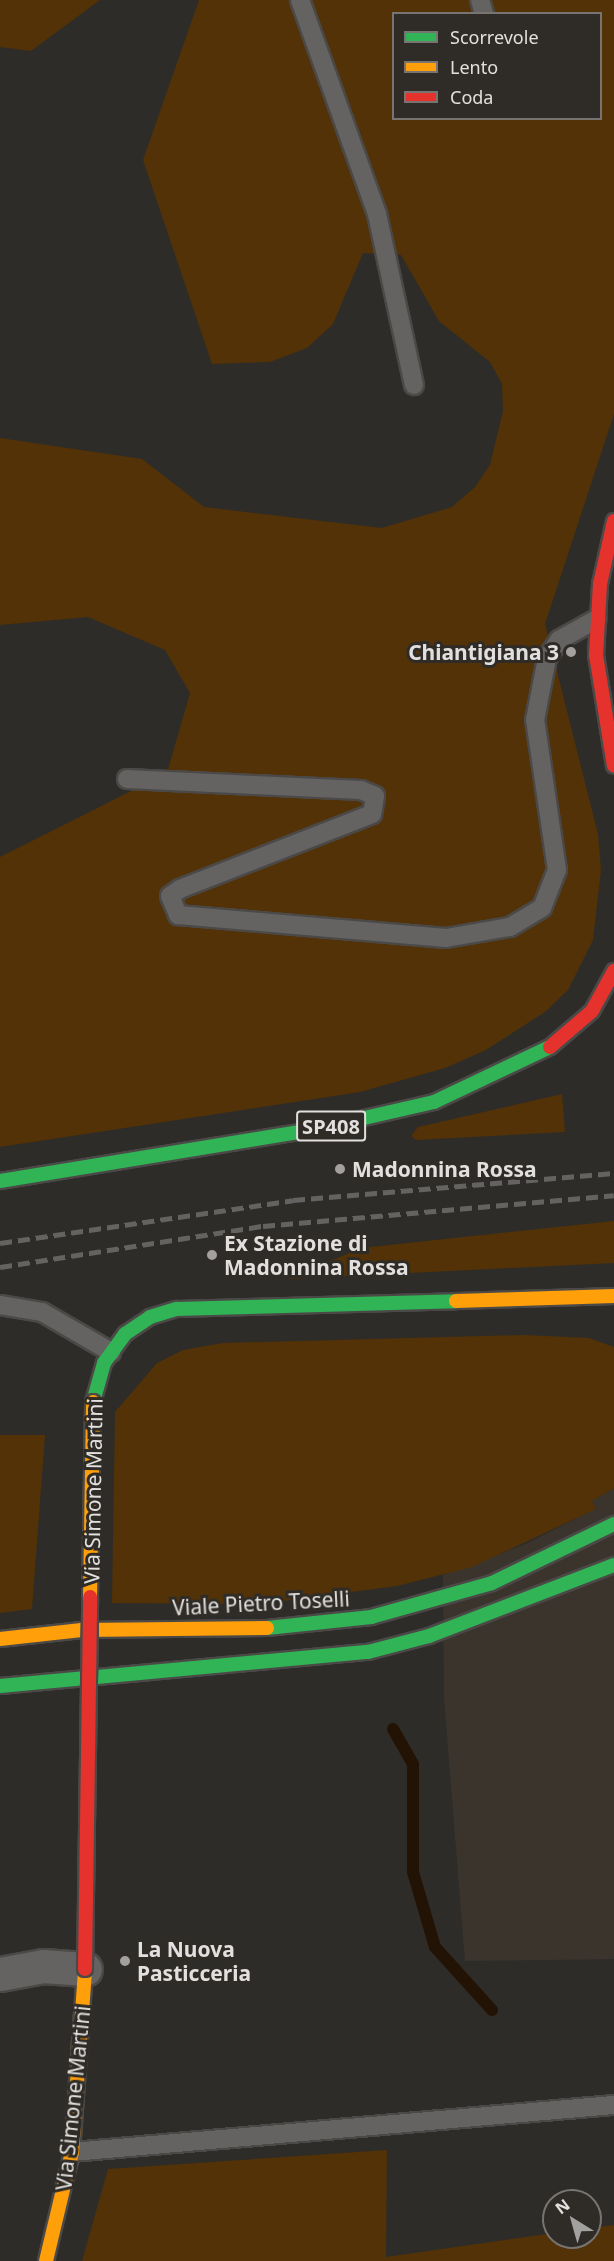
<!DOCTYPE html>
<style>
body{margin:0}
#map{position:relative;width:614px;height:2261px;overflow:hidden;background:#2e2c29;font-family:"Noto Sans",sans-serif}
div>[style]{position:absolute}
[style*='--x']{left:calc(var(--x)*1px);top:calc(var(--y)*1px);width:calc(var(--w)*1px);rotate:calc(var(--a)*1deg)}
.built>*{inset:0;background:#3b342d}
.green>*{inset:0;background:#523206}
.stream>*{height:12px;margin:-6px;padding:0 6px;transform-origin:6px;border-radius:6px;background:#231304}
.roads{filter:drop-shadow(2px 0 #4b4947) drop-shadow(-2px 0 #4b4947) drop-shadow(0 2px #4b4947) drop-shadow(0 -2px #4b4947)}
.lane>*{height:18px;margin:-9px;padding:0 9px;transform-origin:9px;border-radius:9px;background:#656362}
.street>*{height:33px;margin:-16.5px;padding:0 16.5px;transform-origin:16.5px;border-radius:16.5px;background:#656362}
.fast>*{height:14px;margin:-7px;padding:0 7px;transform-origin:7px;border-radius:7px;background:#30b455}
.slow>*{height:14px;margin:-7px;padding:0 7px;transform-origin:7px;border-radius:7px;background:#ff9f0a}
.jam>*{height:14px;margin:-7px;padding:0 7px;transform-origin:7px;border-radius:7px;background:#e5322d}
.rail>*{height:4.5px;margin-top:-2.25px;transform-origin:0;background:repeating-linear-gradient(90deg,#656362 0 12px,transparent 0 18px)}
.bridges{filter:drop-shadow(2px 0 #4b4947) drop-shadow(-2px 0 #4b4947) drop-shadow(0 2px #4b4947) drop-shadow(0 -2px #4b4947)}
.slow-bridge>*{height:14px;margin:-7px;padding:0 7px;transform-origin:7px;border-radius:7px;background:#ff9f0a}
.jam-bridge>*{height:14px;margin:-7px;padding:0 7px;transform-origin:7px;border-radius:7px;background:#e5322d}
.dots>*{width:16px;height:16px;translate:-50% -50%;box-sizing:border-box;border:3px solid #2f2c28;border-radius:50%}
span{translate:-50% -50%;white-space:nowrap;text-align:center;line-height:1.15;-webkit-text-stroke:6px #2f2c28;paint-order:stroke}
.shield-label span{padding:2px 4px;background:#2f2c28;border:2px solid;border-radius:4px;-webkit-text-stroke-width:0}
.shield-label{font-size:20px;color:#e2e0de;font-weight:700}
.poi-label{font-size:21px;color:#e2e0de;font-weight:700}
.right{translate:-100% -50%;text-align:right}
.left{translate:0 -50%;text-align:left}
.street-label{font-size:21px;color:#e2e0de}
.legend{position:absolute;left:392px;top:12px;width:210px;height:108px;box-sizing:border-box;background:#2f2c28;border:2px solid #777471;margin:0;padding:8px 10px;list-style:none;font-size:18px;color:#e2e0de}
.legend li{display:flex;align-items:center;gap:12px;height:30px}
.legend b{width:30px;border:2px solid #777471}
.north{position:absolute;left:542px;top:2189px;width:60px;height:60px;box-sizing:border-box;background:#2f2c28;border:2px solid #777471;border-radius:50%;rotate:323deg;font-size:16px;font-weight:700;line-height:24px;text-align:center;color:#e2e0de}
.north::after{content:'';display:block;margin:auto;width:21px;height:27px;background:#a3a19f;clip-path:polygon(50% 0,100% 100%,50% 72%,0 100%)}
</style>
<div id="map">
<div class="built">
<div style="clip-path:polygon(614px 1488px,614px 1959px,465px 1961px,444px 1697px,443px 1575px,526px 1544px,595px 1509px,592px 1501px)"></div>
</div>
<div class="green">
<div style="clip-path:polygon(0 0,100px 0,31px 51px,0 47px)"></div>
<div style="clip-path:polygon(evenodd,199px 0,614px 0,614px 414px,545px 624px,598px 834px,601px 870px,593px 940px,568px 990px,545px 1012px,486px 1050px,445px 1068px,360px 1092px,0 1147px,0 857px,167px 773px,190px 693px,165px 650px,88px 617px,0 625px,0 438px,142px 459px,204px 507px,382px 528px,452px 507px,475px 487px,490px 465px,503px 411px,502px 384px,490px 362px,439px 321px,401px 255px,363px 253px,333px 324px,307px 348px,270px 362px,212px 364px,143px 160px,199px 0,394px 14px,600px 14px,600px 118px,394px 118px,394px 14px)"></div>
<div style="clip-path:polygon(562px 1094px,565px 1132px,416px 1140px,411px 1136px,418px 1127px)"></div>
<div style="clip-path:polygon(614px 1221px,614px 1263px,288px 1279px,361px 1248px)"></div>
<div style="clip-path:polygon(524px 1335px,589px 1338px,614px 1347px,614px 1488px,592px 1501px,596px 1509px,472px 1567px,397px 1586px,261px 1604px,112px 1603px,115px 1412px,157px 1363px,183px 1350px,223px 1343px)"></div>
<div style="clip-path:polygon(0 1435px,45px 1435px,32px 1609px,0 1613px)"></div>
<div style="clip-path:polygon(387px 2150px,386px 2257px,554px 2233px,590px 2237px,590px 2228px,614px 2225px,614px 2261px,82px 2261px,108px 2169px)"></div>
</div>
<div class="stream">
<div style="--x:393;--y:1729;--w:40;--a:60.3"></div>
<div style="--x:413;--y:1764;--w:108;--a:90"></div>
<div style="--x:413;--y:1872;--w:78;--a:73.7"></div>
<div style="--x:435;--y:1947;--w:85;--a:47.9"></div>
</div>
<div class="roads">
<div class="lane">
<div style="--x:300;--y:0;--w:227;--a:70.2"></div>
<div style="--x:377;--y:214;--w:175;--a:77.8"></div>
<div style="--x:480;--y:0;--w:15;--a:74"></div>
<div style="--x:127;--y:779;--w:234;--a:2.7"></div>
<div style="--x:361;--y:790;--w:15;--a:23"></div>
<div style="--x:375;--y:796;--w:18;--a:99"></div>
<div style="--x:372;--y:814;--w:206;--a:158.7"></div>
<div style="--x:180;--y:889;--w:12;--a:145"></div>
<div style="--x:170;--y:896;--w:21;--a:67"></div>
<div style="--x:178;--y:915;--w:269;--a:4.9"></div>
<div style="--x:446;--y:938;--w:65;--a:-9.8"></div>
<div style="--x:510;--y:927;--w:37;--a:-31"></div>
<div style="--x:542;--y:908;--w:41;--a:-68.5"></div>
<div style="--x:557;--y:870;--w:152;--a:-98.3"></div>
<div style="--x:535;--y:720;--w:63;--a:-79"></div>
<div style="--x:547;--y:658;--w:22;--a:-56"></div>
<div style="--x:559;--y:640;--w:43;--a:-28.9"></div>
<div style="--x:0;--y:1305;--w:43;--a:9.5"></div>
<div style="--x:42;--y:1312;--w:80;--a:30.1"></div>
<div style="--x:72;--y:2152;--w:544;--a:-4.96"></div>
</div>
<div class="street">
<div style="--x:0;--y:1974;--w:44;--a:-10.5"></div>
<div style="--x:43;--y:1966;--w:42;--a:4.1"></div>
</div>
<div class="fast">
<div style="--x:0;--y:1181;--w:320;--a:-9.3"></div>
<div style="--x:316;--y:1129;--w:121;--a:-12.9"></div>
<div style="--x:434;--y:1102;--w:128;--a:-25.4"></div>
<div style="--x:93;--y:1402;--w:41;--a:-74.2"></div>
<div style="--x:104;--y:1363;--w:36;--a:-54"></div>
<div style="--x:125;--y:1334;--w:30;--a:-34"></div>
<div style="--x:150;--y:1317;--w:28;--a:-17"></div>
<div style="--x:177;--y:1309;--w:279;--a:-1.6"></div>
<div style="--x:267;--y:1628;--w:105;--a:-6"></div>
<div style="--x:371;--y:1617;--w:126;--a:-15.7"></div>
<div style="--x:492;--y:1583;--w:136;--a:-25.8"></div>
<div style="--x:0;--y:1686;--w:370;--a:-5.3"></div>
<div style="--x:368;--y:1652;--w:63;--a:-14.7"></div>
<div style="--x:429;--y:1636;--w:198;--a:-21"></div>
</div>
<div class="slow">
<div style="--x:456;--y:1301;--w:158;--a:-1.8"></div>
<div style="--x:0;--y:1639;--w:82;--a:-6.3"></div>
<div style="--x:82;--y:1630;--w:185;--a:-0.6"></div>
<div style="--x:46;--y:2261;--w:112;--a:-76.6"></div>
<div style="--x:72;--y:2152;--w:183;--a:-85.9"></div>
</div>
<div class="jam">
<div style="--x:614;--y:521;--w:65;--a:102.5"></div>
<div style="--x:600;--y:584;--w:71;--a:93.2"></div>
<div style="--x:596;--y:655;--w:112;--a:80.8"></div>
<div style="--x:550;--y:1047;--w:55;--a:-40.6"></div>
<div style="--x:592;--y:1011;--w:46;--a:-61.2"></div>
</div>
</div>
<div class="rail">
<div style="--x:0;--y:1243;--w:296;--a:-8.3"></div>
<div style="--x:293;--y:1200;--w:322;--a:-4.8"></div>
<div style="--x:0;--y:1267;--w:266;--a:-8.9"></div>
<div style="--x:263;--y:1226;--w:352;--a:-5"></div>
</div>
<div class="bridges">
<div class="slow-bridge">
<div style="--x:90;--y:1597;--w:195;--a:-89.1"></div>
</div>
<div class="jam-bridge">
<div style="--x:85;--y:1969;--w:372;--a:-89.2"></div>
</div>
</div>
<div class="dots">
<div style="left:571px;top:652px;background:#a3a19f"></div>
<div style="left:340px;top:1169px;background:#a3a19f"></div>
<div style="left:212px;top:1255px;background:#a3a19f"></div>
<div style="left:125px;top:1961px;background:#a3a19f"></div>
</div>
<div class="shield-label">
<span style="left:331px;top:1126px">SP408</span>
</div>
<div class="poi-label">
<span class="right" style="left:559px;top:652px">Chiantigiana 3</span>
<span class="left" style="left:352px;top:1169px">Madonnina Rossa</span>
<span class="left" style="left:224px;top:1255px">Ex Stazione di<br>Madonnina Rossa</span>
<span class="left" style="left:137px;top:1961px">La Nuova<br>Pasticceria</span>
</div>
<div class="street-label">
<span style="left:93px;top:1491px;rotate:-89deg">Via Simone Martini</span>
<span style="left:261px;top:1603px;rotate:-3deg">Viale Pietro Toselli</span>
<span style="left:73px;top:2098px;rotate:-84deg">Via Simone Martini</span>
</div>
<ul class="legend">
<li><b style="height:8px;background:#30b455"></b>Scorrevole</li>
<li><b style="height:8px;background:#ff9f0a"></b>Lento</li>
<li><b style="height:8px;background:#e5322d"></b>Coda</li>
</ul>
<div class="north">N</div>
</div>
